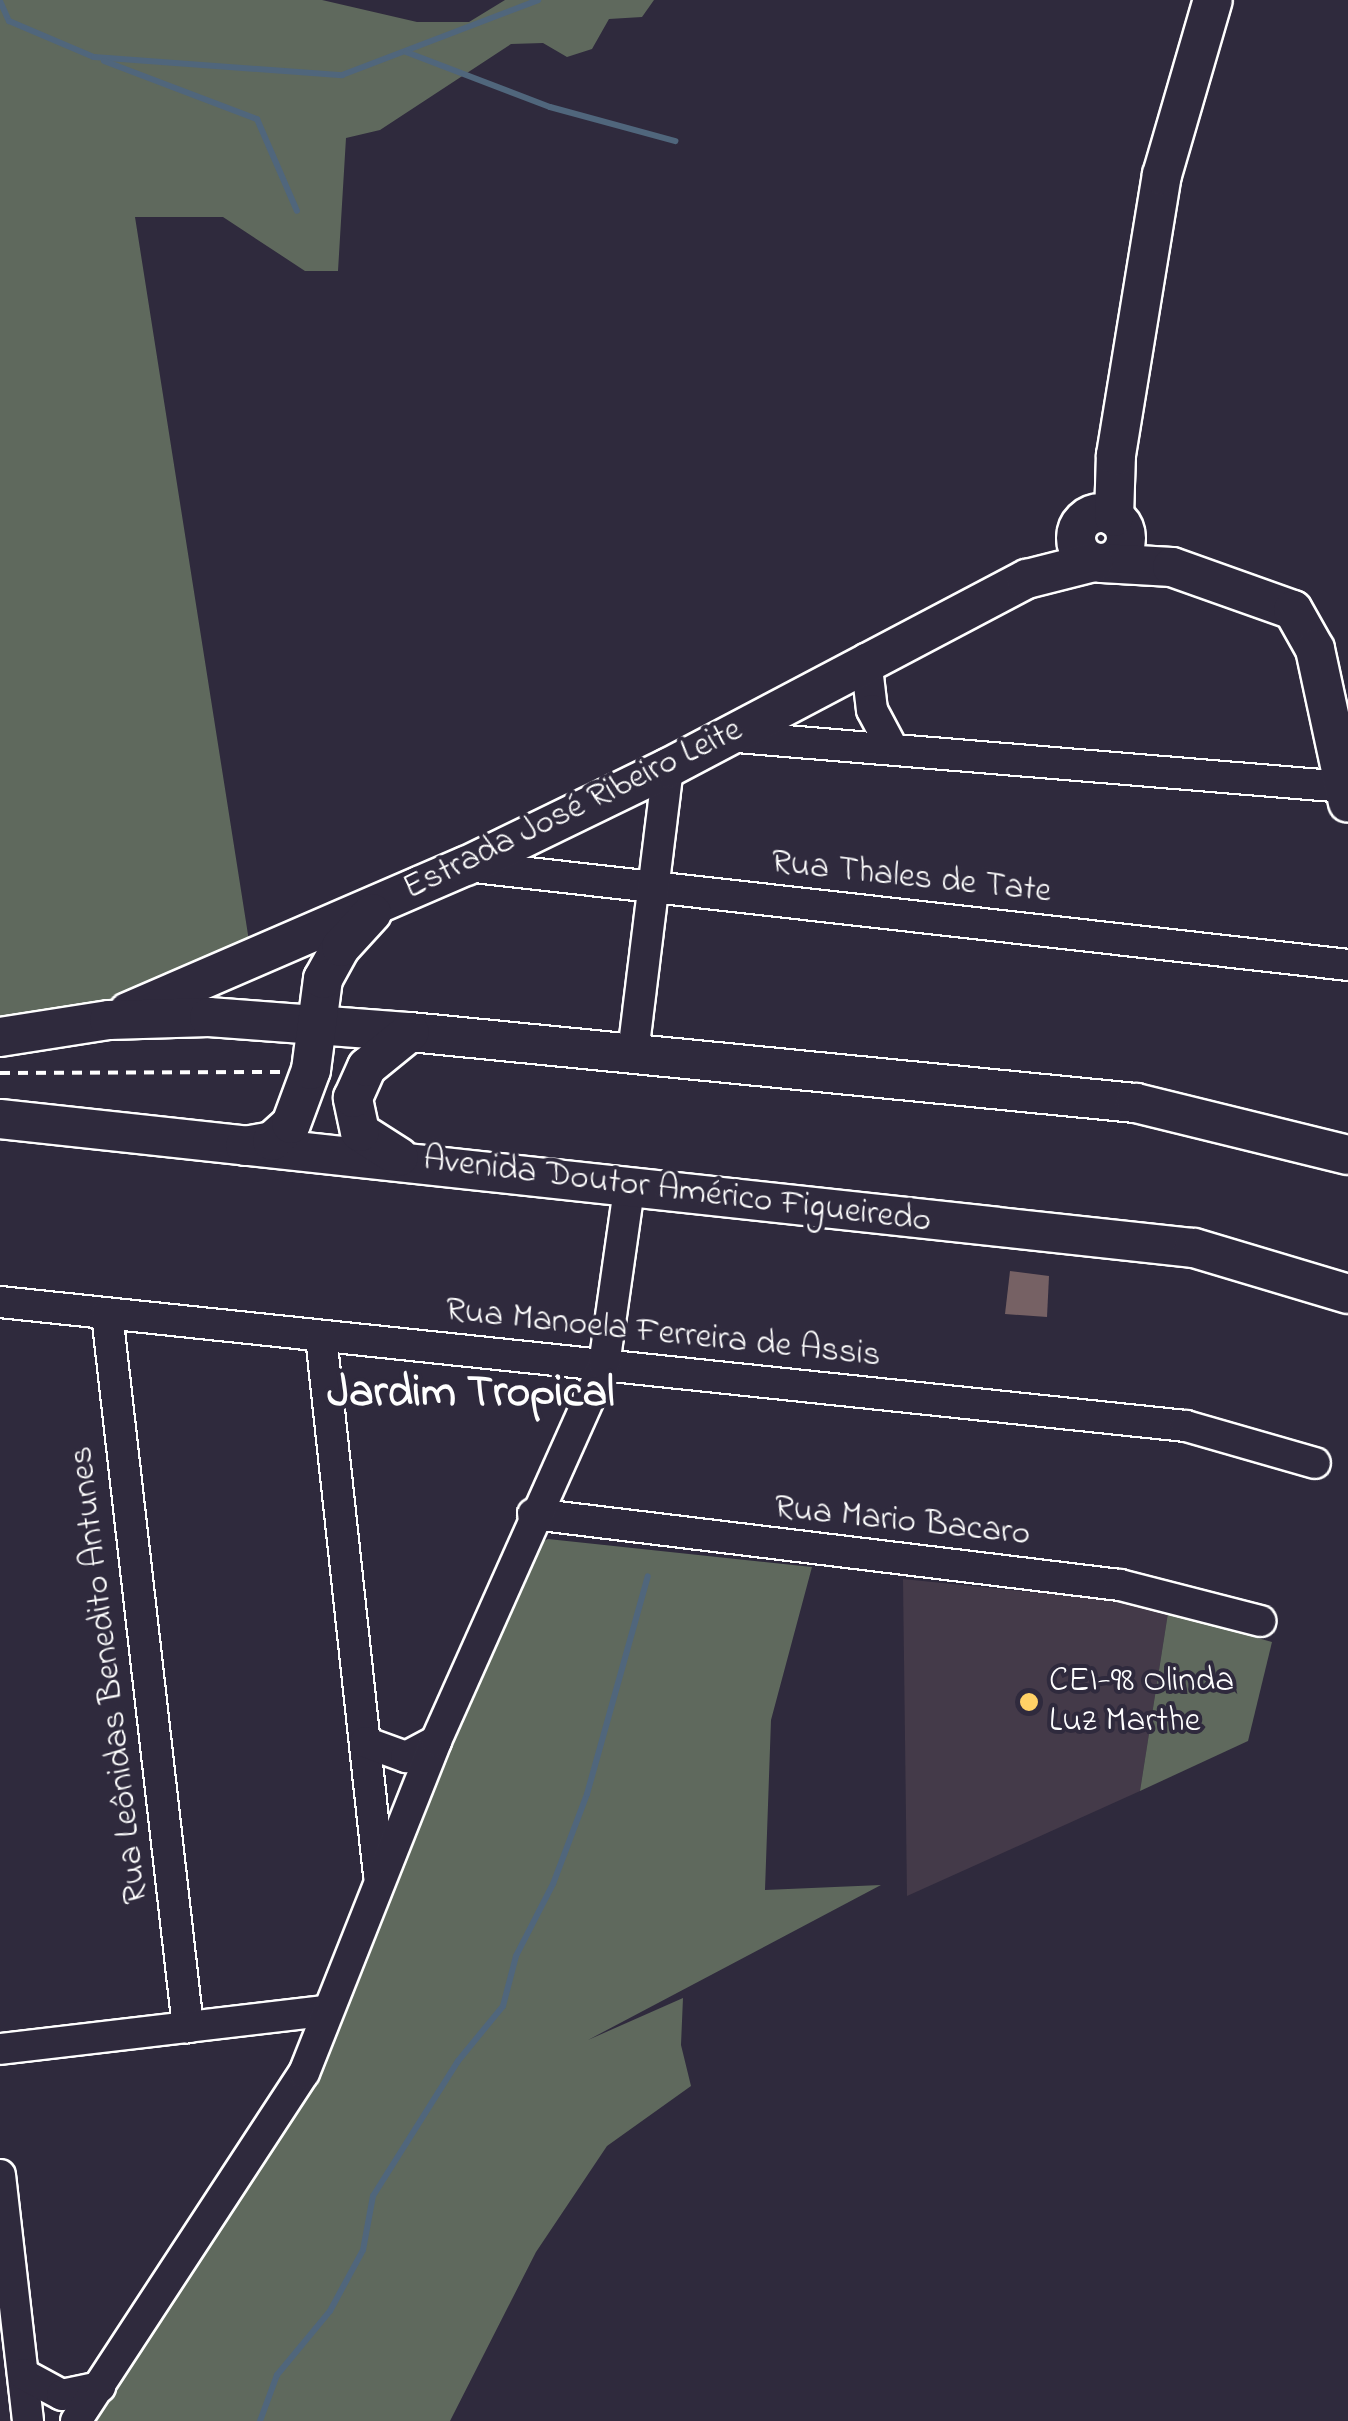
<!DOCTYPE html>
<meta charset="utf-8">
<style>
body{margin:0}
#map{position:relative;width:1348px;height:2421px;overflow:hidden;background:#2f2a3d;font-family:"Indie Flower",sans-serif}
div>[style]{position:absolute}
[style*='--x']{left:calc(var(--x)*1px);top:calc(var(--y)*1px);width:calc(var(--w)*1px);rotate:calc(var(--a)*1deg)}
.built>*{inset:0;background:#443a49}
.green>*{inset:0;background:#5f695d}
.stream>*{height:6px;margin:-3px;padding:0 3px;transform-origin:3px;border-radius:3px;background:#50667c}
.building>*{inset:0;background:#766164}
.path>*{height:4px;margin-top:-2px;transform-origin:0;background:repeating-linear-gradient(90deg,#fff 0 10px,transparent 0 18px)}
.roads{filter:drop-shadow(2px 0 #fff) drop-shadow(-2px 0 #fff) drop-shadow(0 2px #fff) drop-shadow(0 -2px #fff)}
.minor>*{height:30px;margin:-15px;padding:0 15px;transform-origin:15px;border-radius:15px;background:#2f2a3d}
.major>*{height:38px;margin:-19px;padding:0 19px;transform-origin:19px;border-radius:19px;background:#2f2a3d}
.major>.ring{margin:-19px;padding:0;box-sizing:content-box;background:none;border:38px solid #2f2a3d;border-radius:50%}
.dots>*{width:28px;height:28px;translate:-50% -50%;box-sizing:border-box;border:5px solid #2f2a3d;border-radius:50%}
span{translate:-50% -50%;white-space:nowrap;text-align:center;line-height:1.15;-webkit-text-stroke:8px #2f2a3d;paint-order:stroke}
.street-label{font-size:35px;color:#fff}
.poi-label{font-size:35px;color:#fff}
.left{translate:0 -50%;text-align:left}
.district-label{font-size:45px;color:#fff;font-weight:700}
</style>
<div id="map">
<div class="built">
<div style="clip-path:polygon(903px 1579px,1128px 1602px,1168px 1613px,1140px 1791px,907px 1896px)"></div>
</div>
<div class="green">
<div style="clip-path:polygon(0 0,322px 0,417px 22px,469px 22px,505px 0,654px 0,642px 17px,609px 19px,592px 49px,567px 57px,543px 43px,511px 44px,380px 130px,346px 138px,338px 271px,305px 271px,223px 217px,135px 217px,249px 941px,129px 998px,0 1024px)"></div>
<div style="clip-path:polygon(548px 1539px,812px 1567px,771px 1720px,765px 1890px,881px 1885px,588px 2040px,683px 1998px,681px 2045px,691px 2086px,607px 2146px,536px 2252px,450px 2421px,97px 2421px,312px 2081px,537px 1544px)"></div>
<div style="clip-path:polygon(1168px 1613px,1272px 1642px,1248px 1741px,1140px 1791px)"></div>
</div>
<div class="stream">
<div style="--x:0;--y:1;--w:22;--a:66"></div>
<div style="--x:9;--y:21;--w:92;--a:23"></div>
<div style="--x:94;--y:57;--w:249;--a:4.2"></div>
<div style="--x:342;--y:75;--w:210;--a:-20.9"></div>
<div style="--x:406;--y:52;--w:154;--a:20.9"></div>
<div style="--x:550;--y:107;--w:130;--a:15.2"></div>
<div style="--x:104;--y:61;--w:164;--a:20.8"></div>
<div style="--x:257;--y:119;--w:100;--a:66.5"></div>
<div style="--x:260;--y:2421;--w:49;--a:-69.7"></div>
<div style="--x:277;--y:2375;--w:83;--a:-50.4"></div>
<div style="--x:330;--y:2311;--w:69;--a:-61.6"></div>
<div style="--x:363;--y:2250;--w:55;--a:-79.5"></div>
<div style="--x:373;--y:2196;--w:160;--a:-57.8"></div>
<div style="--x:458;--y:2061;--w:71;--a:-50.7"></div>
<div style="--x:503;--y:2006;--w:52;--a:-75.4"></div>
<div style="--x:516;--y:1956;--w:81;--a:-62.8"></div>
<div style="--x:553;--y:1884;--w:96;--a:-69.3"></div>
<div style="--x:587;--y:1794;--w:226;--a:-74.4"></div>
</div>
<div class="building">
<div style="clip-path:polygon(1010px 1271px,1049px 1276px,1047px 1317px,1005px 1314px)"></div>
</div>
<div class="path">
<div style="--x:0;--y:1073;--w:280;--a:-0.2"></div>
</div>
<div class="roads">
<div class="minor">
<div style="--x:866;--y:659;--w:51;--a:83.3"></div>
<div style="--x:872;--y:710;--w:40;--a:62"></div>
<div style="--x:725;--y:736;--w:622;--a:4.7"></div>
<div style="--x:466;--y:866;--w:888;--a:6.4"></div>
<div style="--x:633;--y:1053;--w:287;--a:-83"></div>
<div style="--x:0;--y:1302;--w:1192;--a:5.97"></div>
<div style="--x:1186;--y:1426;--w:134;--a:16"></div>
<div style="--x:107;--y:1314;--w:718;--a:83.52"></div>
<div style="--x:321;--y:1336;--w:542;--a:83.86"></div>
<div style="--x:533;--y:1514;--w:591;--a:6.9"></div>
<div style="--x:1120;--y:1585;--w:145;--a:14.4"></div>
<div style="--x:365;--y:1742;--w:44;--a:20.1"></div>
<div style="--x:406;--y:1757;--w:34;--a:-28"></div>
<div style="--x:0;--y:2049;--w:327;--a:-6.7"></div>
<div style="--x:0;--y:2175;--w:248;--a:83.5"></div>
<div style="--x:23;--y:2374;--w:44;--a:28.3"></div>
<div style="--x:62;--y:2395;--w:39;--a:-12"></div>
<div style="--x:76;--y:2421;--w:416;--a:-56.8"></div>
<div style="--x:304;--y:2073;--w:357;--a:-68.3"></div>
<div style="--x:436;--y:1741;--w:412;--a:-65.9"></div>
<div style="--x:604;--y:1365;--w:177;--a:-81.9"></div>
</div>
<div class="major">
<div class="ring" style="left:1076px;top:513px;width:12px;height:12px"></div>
<div style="--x:1114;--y:517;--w:62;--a:-88.2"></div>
<div style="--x:1116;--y:455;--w:284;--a:-80.7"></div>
<div style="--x:1162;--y:175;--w:182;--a:-73.8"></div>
<div style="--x:1102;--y:563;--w:70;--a:3.3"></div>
<div style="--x:1172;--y:567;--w:128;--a:19.6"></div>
<div style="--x:1293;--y:610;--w:45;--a:60.6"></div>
<div style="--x:1315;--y:649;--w:157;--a:77.9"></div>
<div style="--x:128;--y:1012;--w:368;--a:-23.4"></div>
<div style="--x:466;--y:866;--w:225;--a:-25.9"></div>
<div style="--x:668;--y:768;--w:406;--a:-27.8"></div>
<div style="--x:1027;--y:579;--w:69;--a:-14.2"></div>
<div style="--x:0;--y:1037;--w:110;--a:-8.9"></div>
<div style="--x:109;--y:1020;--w:100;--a:-1.7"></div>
<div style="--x:209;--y:1017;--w:202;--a:4.3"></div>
<div style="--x:410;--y:1032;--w:729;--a:5.59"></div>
<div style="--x:1136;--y:1103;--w:218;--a:13.8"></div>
<div style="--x:0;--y:1119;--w:1201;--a:6.17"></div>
<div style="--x:1194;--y:1248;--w:161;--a:16.6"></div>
<div style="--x:245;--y:1146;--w:27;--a:-10"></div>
<div style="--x:272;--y:1141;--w:25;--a:-42"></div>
<div style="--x:291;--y:1124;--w:58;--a:-69.7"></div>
<div style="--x:311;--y:1070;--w:92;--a:-82.5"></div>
<div style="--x:323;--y:979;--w:37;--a:-61"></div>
<div style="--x:341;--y:947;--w:46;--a:-47.6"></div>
<div style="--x:399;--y:1157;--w:46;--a:-147.3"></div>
<div style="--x:360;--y:1132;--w:35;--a:-102"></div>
<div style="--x:353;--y:1098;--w:34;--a:-66"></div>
<div style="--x:367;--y:1067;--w:55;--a:-39.1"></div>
</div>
</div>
<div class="dots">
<div style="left:1029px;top:1702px;background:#ffd166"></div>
</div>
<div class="street-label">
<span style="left:573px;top:810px;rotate:-26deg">Estrada José Ribeiro Leite</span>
<span style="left:911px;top:878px;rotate:6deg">Rua Thales de Tate</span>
<span style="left:677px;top:1191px;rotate:7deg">Avenida Doutor Américo Figueiredo</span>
<span style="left:663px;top:1334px;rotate:6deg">Rua Manoela Ferreira de Assis</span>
<span style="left:902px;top:1522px;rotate:6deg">Rua Mario Bacaro</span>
<span style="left:110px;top:1675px;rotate:-97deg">Rua Leônidas Benedito Antunes</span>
</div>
<div class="poi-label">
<span class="left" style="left:1049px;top:1702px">CEI-98 Olinda<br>Luz Marthe</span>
</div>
<div class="district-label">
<span style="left:471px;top:1395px">Jardim Tropical</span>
</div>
</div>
